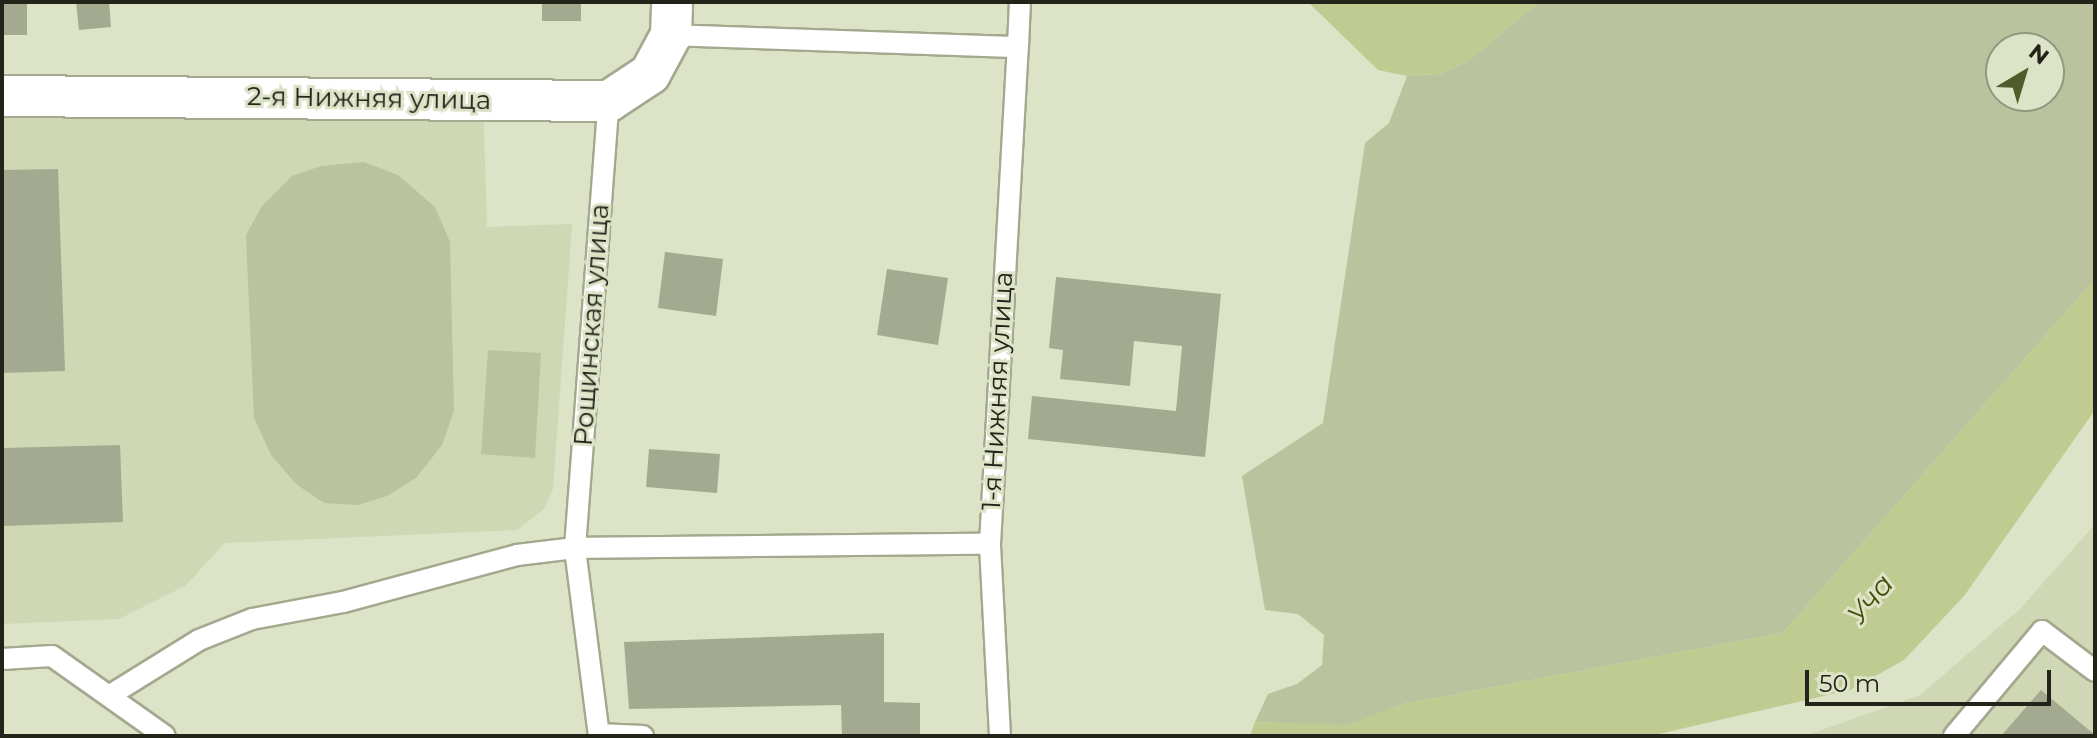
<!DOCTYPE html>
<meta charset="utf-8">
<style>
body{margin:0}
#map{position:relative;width:2097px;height:738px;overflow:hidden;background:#dce3c6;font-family:Montserrat,sans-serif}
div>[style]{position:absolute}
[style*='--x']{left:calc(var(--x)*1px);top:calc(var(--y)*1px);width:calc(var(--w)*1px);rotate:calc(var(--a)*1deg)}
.built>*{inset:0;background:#cfd7b4}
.green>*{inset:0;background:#bac29e}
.water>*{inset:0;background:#bfcb90}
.building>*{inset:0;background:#a4aa8f}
.roads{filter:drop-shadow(2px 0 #a3a98e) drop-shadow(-2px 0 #a3a98e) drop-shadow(0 2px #a3a98e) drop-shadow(0 -2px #a3a98e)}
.service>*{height:20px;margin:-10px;padding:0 10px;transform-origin:10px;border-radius:10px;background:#fff}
.minor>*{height:40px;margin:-20px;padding:0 20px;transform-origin:20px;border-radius:20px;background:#fff}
span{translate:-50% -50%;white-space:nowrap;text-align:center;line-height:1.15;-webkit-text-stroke:6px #dce3c6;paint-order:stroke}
.street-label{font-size:26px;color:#22241a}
.water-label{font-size:28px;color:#444d07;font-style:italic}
.frame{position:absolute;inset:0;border:4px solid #22241a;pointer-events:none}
.north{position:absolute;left:1985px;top:32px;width:80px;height:80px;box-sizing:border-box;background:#dce3c6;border:2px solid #929781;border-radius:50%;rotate:38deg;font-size:22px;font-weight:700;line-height:32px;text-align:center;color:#22241a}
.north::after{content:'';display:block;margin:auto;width:28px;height:36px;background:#525b2a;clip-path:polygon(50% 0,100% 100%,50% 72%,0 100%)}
.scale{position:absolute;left:1805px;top:670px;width:246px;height:36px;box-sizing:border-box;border:4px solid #22241a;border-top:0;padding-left:10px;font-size:24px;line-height:28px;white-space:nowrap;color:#22241a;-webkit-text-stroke:6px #dce3c6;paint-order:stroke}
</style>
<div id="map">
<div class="built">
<div style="clip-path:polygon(483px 99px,487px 227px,572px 224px,553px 489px,544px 509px,517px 530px,225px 543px,185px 586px,119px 619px,2px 624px,2px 109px)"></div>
<div style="clip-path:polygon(2095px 524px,2095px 736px,1805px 736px,1920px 695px,2020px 609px)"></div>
</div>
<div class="green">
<div style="clip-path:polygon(evenodd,1539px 2px,2095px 2px,2095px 279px,1783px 633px,1403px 704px,1347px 726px,1255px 722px,1268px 694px,1297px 684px,1322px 665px,1324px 635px,1298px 614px,1265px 610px,1242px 476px,1323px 423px,1365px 143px,1389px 123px,1407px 76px,1440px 74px,1467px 62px,1539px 2px,2001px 48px,2049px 48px,2049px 96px,2001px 96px,2001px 48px)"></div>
<div style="clip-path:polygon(364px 162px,398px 175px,435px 207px,450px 242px,454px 411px,442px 445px,416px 478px,387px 496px,358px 505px,324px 503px,296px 484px,271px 455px,254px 418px,246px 235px,262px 206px,292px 176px,321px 166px)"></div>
<div style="clip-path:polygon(488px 350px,541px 353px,535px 458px,481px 454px)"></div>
</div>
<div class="water">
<div style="clip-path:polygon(1308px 2px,1539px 2px,1467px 62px,1440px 74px,1407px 76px,1378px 70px)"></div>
<div style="clip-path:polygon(2095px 279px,2095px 410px,1964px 596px,1904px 660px,1850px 690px,1650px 736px,1250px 736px,1255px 722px,1347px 725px,1403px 704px,1783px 633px)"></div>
</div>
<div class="building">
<div style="clip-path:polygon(2px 2px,27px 2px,27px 35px,2px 35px)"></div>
<div style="clip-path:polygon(76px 2px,109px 2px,111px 27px,79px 30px)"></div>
<div style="clip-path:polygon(542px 2px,581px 2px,581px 21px,542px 21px)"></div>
<div style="clip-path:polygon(58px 169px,65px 371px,2px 373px,2px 170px)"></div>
<div style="clip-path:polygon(665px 252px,723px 259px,716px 316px,658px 308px)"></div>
<div style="clip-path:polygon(887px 269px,948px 278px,938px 345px,877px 335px)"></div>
<div style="clip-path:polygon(1056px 277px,1221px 294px,1205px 457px,1028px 439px,1032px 396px,1176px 411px,1182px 346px,1134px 341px,1130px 386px,1060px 379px,1063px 350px,1049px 348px)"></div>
<div style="clip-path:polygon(120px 445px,123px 522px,2px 526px,2px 448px)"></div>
<div style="clip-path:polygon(649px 449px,720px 454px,717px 493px,646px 487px)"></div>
<div style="clip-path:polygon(884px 633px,884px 702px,920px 703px,920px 736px,842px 736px,841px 705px,629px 709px,624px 642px)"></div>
<div style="clip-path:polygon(2041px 690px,2095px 735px,2095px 736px,2001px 736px)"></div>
</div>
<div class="roads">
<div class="service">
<div style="--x:671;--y:35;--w:347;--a:2"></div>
<div style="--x:1018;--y:47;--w:45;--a:-87.5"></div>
<div style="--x:2;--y:659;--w:50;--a:-3.4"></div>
<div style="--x:52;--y:656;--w:138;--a:35.3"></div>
<div style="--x:112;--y:694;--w:102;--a:-31.8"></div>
<div style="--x:199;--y:640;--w:57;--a:-21.6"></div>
<div style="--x:252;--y:619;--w:93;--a:-10.6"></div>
<div style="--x:343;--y:602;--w:180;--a:-15.1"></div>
<div style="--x:517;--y:555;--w:58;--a:-6.9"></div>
<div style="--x:575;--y:548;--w:415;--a:-0.6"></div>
<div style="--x:599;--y:734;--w:44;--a:2.6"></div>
<div style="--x:599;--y:736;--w:190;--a:-97.3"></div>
<div style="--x:575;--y:548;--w:448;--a:-85.7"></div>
<div style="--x:1000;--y:736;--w:192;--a:-93"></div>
<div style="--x:990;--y:544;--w:498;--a:-86.8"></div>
<div style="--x:1954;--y:736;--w:137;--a:-50"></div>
<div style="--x:2042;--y:631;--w:66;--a:37"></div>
</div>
<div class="minor">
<div style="--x:2;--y:96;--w:607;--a:0.47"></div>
<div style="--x:609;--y:101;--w:49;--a:-33.4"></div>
<div style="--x:650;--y:74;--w:44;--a:-61.7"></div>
<div style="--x:671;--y:35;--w:33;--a:-88"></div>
</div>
</div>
<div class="street-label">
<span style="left:369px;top:99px;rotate:1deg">2-я Нижняя улица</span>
<span style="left:592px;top:325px;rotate:-86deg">Рощинская улица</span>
<span style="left:998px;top:391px;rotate:-87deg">1-я Нижняя улица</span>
</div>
<div class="water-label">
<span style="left:1870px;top:599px;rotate:-50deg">Уча</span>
</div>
<div class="frame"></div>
<div class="north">N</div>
<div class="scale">50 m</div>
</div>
